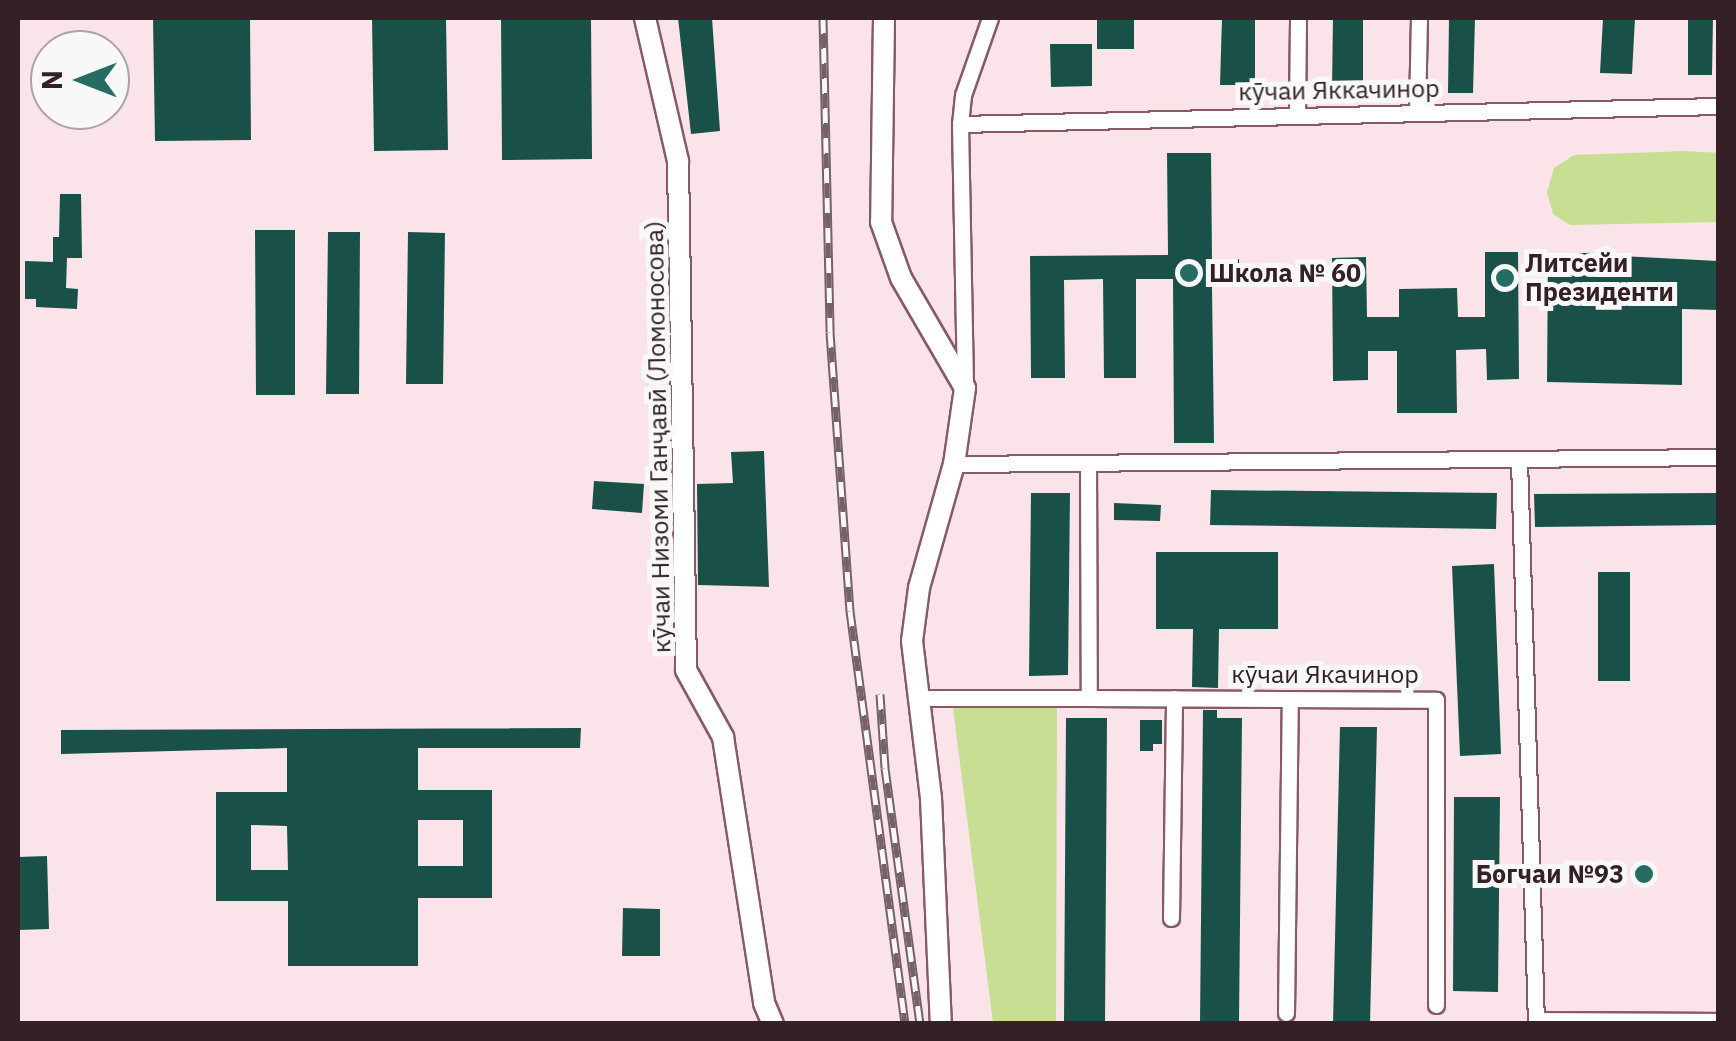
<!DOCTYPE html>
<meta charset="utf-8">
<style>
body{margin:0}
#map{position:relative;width:1736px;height:1041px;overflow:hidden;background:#fae4e9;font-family:"IBM Plex Sans",sans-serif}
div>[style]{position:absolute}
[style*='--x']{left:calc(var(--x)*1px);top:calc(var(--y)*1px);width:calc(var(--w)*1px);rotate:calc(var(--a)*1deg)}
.green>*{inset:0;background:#c8de92}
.building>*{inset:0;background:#195149}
.roads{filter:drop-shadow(2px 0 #875a66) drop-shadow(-2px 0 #875a66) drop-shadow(0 2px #875a66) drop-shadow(0 -2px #875a66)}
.minor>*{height:15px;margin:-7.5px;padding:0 7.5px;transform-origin:7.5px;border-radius:7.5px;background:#fff}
.tertiary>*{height:20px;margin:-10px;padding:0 10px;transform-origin:10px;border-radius:10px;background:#fff}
.rail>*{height:9px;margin-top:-4.5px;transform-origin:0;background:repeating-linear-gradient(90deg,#f8f8f8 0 15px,#756166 0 30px);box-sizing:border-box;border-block:2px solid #756166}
.dots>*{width:28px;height:28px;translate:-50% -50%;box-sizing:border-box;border:5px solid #f8f8f8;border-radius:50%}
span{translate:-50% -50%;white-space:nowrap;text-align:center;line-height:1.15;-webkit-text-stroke:10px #f8f8f8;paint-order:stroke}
.street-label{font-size:25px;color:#342026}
.poi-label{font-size:25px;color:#342026;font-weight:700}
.left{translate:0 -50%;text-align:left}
.right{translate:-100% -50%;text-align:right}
.frame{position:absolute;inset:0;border:20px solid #342026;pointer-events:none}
.north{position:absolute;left:30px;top:30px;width:100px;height:100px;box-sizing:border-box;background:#f8f8f8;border:2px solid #aaa2a4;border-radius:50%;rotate:270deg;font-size:28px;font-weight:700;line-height:40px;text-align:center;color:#342026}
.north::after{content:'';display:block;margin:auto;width:35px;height:45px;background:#256c62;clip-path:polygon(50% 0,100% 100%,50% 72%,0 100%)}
</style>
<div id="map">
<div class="green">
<div style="clip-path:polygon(1685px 151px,1718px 153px,1718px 222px,1570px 225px,1553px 214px,1547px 192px,1554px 168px,1574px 155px)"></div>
<div style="clip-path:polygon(1057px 707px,1056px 1023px,993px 1023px,953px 708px)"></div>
</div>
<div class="building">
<div style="clip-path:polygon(153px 18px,250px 18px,251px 140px,155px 141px)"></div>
<div style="clip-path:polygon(372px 18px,446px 18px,448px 150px,374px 151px)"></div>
<div style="clip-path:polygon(501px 18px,591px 18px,592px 159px,502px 160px)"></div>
<div style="clip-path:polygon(678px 18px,712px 18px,720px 131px,691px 134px)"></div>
<div style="clip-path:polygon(1097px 18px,1134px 18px,1134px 49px,1097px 49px)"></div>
<div style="clip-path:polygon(1222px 18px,1255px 18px,1255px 85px,1220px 85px)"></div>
<div style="clip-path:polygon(1333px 18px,1363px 18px,1363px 90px,1332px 89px)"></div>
<div style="clip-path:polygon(1449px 18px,1475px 18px,1473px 93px,1448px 93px)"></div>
<div style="clip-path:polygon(1603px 18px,1635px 18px,1632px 74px,1600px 73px)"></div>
<div style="clip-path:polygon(1688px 18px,1713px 18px,1712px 75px,1688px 75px)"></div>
<div style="clip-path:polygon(1050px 44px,1092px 44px,1092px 86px,1051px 87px)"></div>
<div style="clip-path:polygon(1167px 153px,1211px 153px,1212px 259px,1239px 259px,1239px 287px,1212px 287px,1214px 443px,1174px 443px,1173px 279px,1136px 279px,1136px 378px,1104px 378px,1103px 279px,1064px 280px,1065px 378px,1031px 378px,1030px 256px,1168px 255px)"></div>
<div style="clip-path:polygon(60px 194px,81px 194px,82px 258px,67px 258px,66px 288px,78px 289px,77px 309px,36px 307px,36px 299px,25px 299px,25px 261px,53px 262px,53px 237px,59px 237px)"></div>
<div style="clip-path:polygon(255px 230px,295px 230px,295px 395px,256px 395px)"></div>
<div style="clip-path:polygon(328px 232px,360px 232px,359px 394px,326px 394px)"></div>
<div style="clip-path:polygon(408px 232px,445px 233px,443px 384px,406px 384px)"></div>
<div style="clip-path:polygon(1485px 252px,1518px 252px,1519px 379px,1487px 380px,1486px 349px,1456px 350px,1457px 413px,1397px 413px,1397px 351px,1368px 351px,1368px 380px,1333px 381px,1332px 258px,1366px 257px,1367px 317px,1399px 317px,1399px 289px,1457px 288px,1458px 317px,1485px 317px)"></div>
<div style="clip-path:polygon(1548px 253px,1590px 253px,1590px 262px,1620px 261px,1621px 256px,1718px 261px,1718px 310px,1682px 309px,1682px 385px,1547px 382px)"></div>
<div style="clip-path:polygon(764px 451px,769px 587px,698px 585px,697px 484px,733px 483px,731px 452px)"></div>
<div style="clip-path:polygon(594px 481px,644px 484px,642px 513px,592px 509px)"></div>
<div style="clip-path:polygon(1211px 490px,1497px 493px,1496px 529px,1210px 525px)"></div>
<div style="clip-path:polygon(1031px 493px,1070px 493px,1068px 675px,1029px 676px)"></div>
<div style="clip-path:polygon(1718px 493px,1718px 525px,1535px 527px,1534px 494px)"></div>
<div style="clip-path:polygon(1114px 503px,1161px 505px,1160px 521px,1114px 520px)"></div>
<div style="clip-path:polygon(1156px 552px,1278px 552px,1278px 629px,1219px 629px,1218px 688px,1192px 687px,1193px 629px,1156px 629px)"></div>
<div style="clip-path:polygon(1494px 564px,1501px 754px,1460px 756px,1452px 566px)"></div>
<div style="clip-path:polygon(1598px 572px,1630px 572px,1630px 681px,1598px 681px)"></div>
<div style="clip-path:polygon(1203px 710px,1217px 710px,1217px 718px,1242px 718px,1239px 1024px,1200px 1024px)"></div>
<div style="clip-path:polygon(1066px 718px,1107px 718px,1105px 1024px,1064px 1024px)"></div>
<div style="clip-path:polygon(1140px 720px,1162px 720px,1162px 744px,1153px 744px,1153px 751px,1140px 751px)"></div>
<div style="clip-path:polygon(1340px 727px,1377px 727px,1370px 1024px,1333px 1024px)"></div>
<div style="clip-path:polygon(evenodd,581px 728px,580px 748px,418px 748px,418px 790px,492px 790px,492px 898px,418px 898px,418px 966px,288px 966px,288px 901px,216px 901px,216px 792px,287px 792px,287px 748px,61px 754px,61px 730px,581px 728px,418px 820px,463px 820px,463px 866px,418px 866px,418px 820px,581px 728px,251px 825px,287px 826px,288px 870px,251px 870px,251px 825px)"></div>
<div style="clip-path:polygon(1454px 797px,1500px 797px,1498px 992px,1453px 991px)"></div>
<div style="clip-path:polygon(47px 856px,49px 929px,18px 930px,18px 857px)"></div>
<div style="clip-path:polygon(623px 908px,660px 909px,660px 956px,622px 956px)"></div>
</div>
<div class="roads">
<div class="minor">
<div style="--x:1417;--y:113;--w:95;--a:-88.8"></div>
<div style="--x:1297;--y:116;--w:98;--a:-89.4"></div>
<div style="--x:960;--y:124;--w:758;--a:-1.36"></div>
<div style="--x:965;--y:384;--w:260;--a:-91.1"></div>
<div style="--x:960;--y:124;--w:29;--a:-84"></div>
<div style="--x:963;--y:95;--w:82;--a:-70.7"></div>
<div style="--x:1519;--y:460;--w:564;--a:88.27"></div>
<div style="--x:1088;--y:463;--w:235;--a:89.8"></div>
<div style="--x:1089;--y:698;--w:347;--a:0.3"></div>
<div style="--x:1436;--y:700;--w:305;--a:90"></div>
<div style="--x:954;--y:464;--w:764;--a:-0.52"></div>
<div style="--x:919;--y:698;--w:170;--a:0"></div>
<div style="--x:1171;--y:918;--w:220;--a:-89.2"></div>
<div style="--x:1286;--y:1013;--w:314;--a:-89.3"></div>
<div style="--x:1536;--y:1020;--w:182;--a:0.3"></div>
</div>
<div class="tertiary">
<div style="--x:645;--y:18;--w:147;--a:77"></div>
<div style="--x:678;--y:161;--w:509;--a:89.1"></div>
<div style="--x:686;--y:670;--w:77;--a:61.1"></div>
<div style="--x:723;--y:737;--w:269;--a:81.2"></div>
<div style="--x:764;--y:1003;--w:23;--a:67"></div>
<div style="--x:884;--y:18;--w:204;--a:90.8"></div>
<div style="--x:881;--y:222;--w:59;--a:70.3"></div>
<div style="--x:901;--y:278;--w:127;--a:59.8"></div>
<div style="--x:965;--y:388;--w:77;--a:98.2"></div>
<div style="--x:954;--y:464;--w:129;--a:105.8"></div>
<div style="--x:919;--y:588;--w:53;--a:97.5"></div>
<div style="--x:912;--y:641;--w:158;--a:83.1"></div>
<div style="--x:931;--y:798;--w:226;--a:87.5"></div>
</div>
</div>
<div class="rail">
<div style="--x:823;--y:18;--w:314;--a:88.7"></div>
<div style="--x:830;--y:332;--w:280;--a:85.9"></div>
<div style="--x:850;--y:611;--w:417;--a:82.4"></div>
<div style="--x:880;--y:694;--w:74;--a:86.1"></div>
<div style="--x:885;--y:768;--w:258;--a:82.2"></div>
</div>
<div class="dots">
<div style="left:1189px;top:273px;background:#256c62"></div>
<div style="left:1505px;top:278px;background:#256c62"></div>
<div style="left:1644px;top:874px;background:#256c62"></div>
</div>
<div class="street-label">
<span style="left:1339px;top:90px;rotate:-1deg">кӯчаи Яккачинор</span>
<span style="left:658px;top:437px;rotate:-91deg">кӯчаи Низоми Ганҷавӣ (Ломоносова)</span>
<span style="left:1325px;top:674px">кӯчаи Якачинор</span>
</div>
<div class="poi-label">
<span class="left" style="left:1525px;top:278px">Литсейи<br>Президенти</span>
<span class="left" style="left:1209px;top:273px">Школа № 60</span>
<span class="right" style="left:1624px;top:874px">Богчаи №93</span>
</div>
<div class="frame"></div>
<div class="north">N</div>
</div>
